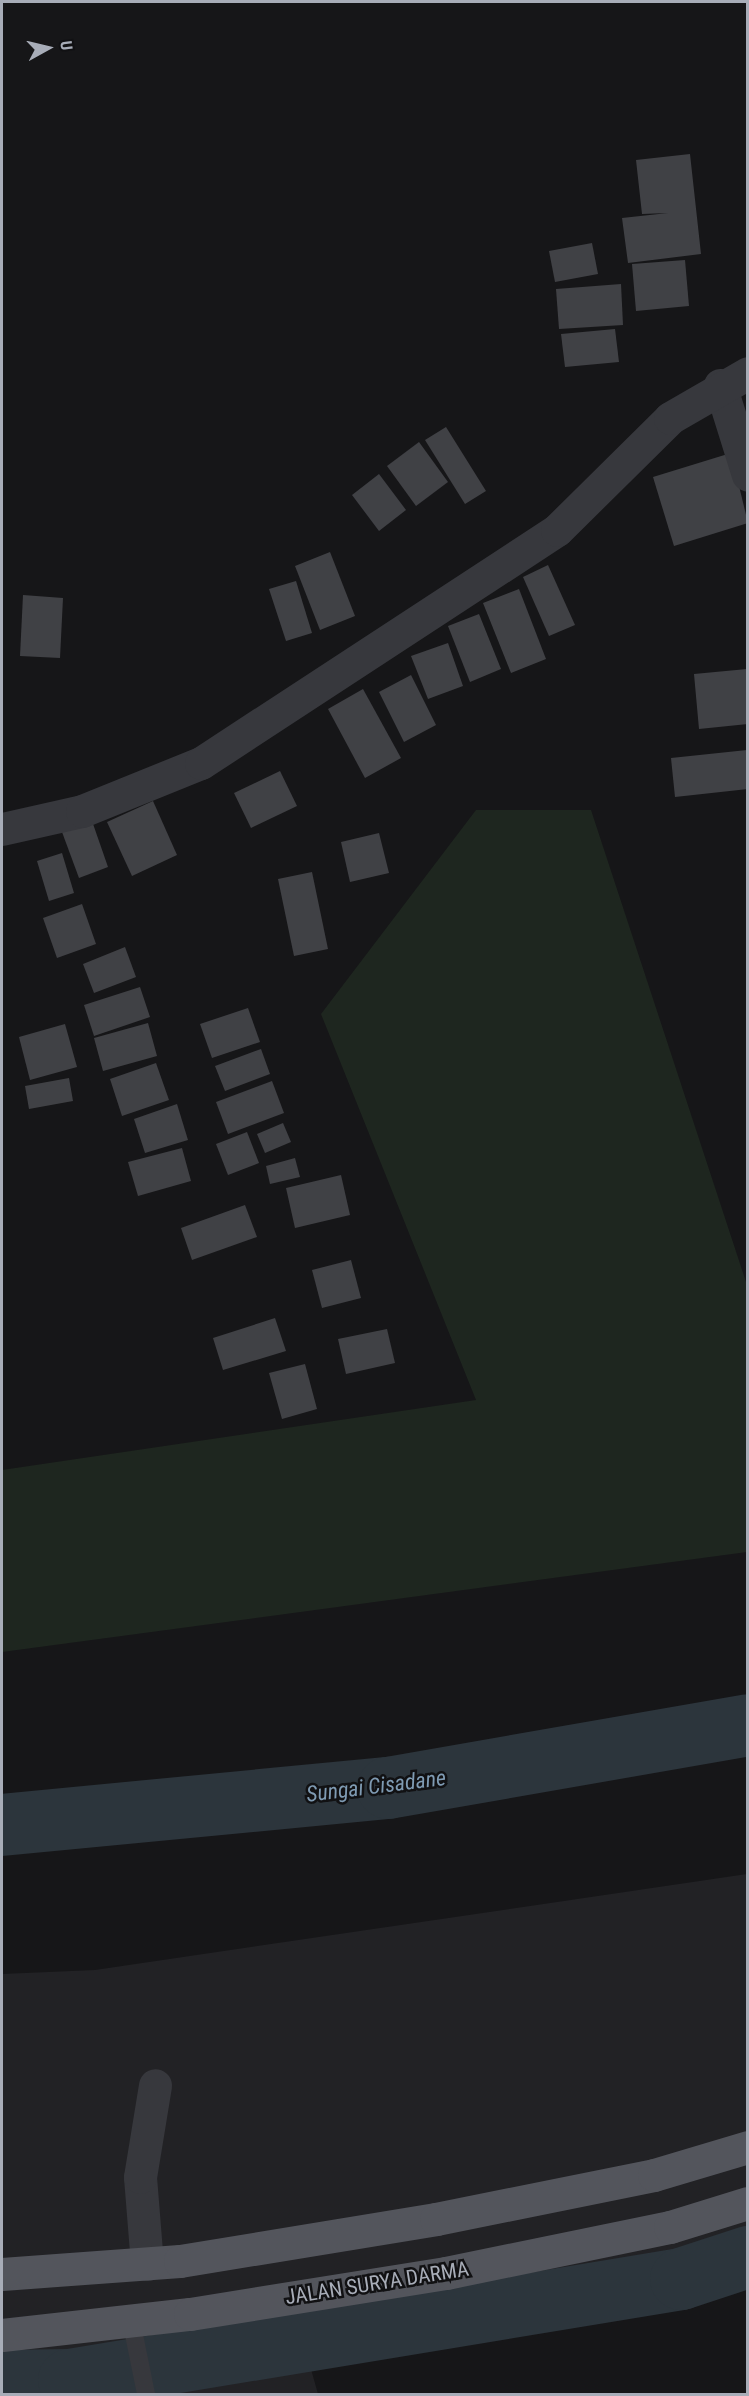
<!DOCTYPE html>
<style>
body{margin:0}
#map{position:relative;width:749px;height:2396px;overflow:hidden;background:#161618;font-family:"Roboto Condensed",sans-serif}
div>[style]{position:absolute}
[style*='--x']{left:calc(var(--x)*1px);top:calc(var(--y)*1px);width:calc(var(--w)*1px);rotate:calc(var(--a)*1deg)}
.built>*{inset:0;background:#222225}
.green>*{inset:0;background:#1e261f}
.river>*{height:62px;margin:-31px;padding:0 31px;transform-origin:31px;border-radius:31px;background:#2c353c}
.building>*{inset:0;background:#404145}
.service>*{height:18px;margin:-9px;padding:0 9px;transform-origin:9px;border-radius:9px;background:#37383d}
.minor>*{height:33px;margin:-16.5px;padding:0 16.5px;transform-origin:16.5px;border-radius:16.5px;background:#37383d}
.primary>*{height:33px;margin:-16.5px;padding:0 16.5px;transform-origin:16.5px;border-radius:16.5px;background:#53555c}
span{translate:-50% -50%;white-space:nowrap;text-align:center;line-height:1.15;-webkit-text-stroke:5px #111113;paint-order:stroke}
.street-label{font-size:21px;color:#a8adb8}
.water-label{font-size:22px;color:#7f9bb3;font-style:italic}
.frame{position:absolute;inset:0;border:3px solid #a8adb8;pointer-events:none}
.north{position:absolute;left:18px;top:18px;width:60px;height:60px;-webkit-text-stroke:4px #111113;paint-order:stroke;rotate:82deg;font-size:16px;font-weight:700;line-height:24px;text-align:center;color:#a8adb8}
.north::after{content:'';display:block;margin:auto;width:21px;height:27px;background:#a8adb8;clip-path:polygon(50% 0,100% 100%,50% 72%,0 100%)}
</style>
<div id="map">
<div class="built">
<div style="clip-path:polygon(747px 1874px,747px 2267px,484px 2333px,309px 2362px,318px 2394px,2px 2394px,2px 1974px,95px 1970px)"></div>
</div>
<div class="green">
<div style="clip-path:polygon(476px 810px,591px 810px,747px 1285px,747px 1552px,2px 1652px,2px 1470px,476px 1400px,321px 1014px)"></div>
</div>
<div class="river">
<div style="--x:2;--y:1825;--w:388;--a:-5.5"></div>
<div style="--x:388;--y:1788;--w:365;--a:-9.9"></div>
<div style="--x:2;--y:2381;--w:67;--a:-0.9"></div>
<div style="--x:69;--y:2380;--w:620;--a:-9.37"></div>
<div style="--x:681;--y:2279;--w:71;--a:-18.2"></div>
</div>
<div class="building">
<div style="clip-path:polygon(690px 154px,701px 254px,628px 263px,622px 218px,668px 213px,642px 214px,636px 160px)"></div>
<div style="clip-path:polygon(592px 243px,598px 274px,555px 282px,549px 251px)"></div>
<div style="clip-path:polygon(685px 260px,689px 306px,636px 311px,632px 264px)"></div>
<div style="clip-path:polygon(621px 284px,623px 325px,559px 329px,556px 289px)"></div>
<div style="clip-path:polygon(615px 329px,619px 362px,565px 367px,561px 334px)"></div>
<div style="clip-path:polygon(446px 427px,486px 491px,465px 504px,425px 440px)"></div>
<div style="clip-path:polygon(419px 442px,448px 482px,416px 506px,387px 466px)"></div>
<div style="clip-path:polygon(731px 453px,748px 523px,674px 546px,653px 477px)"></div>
<div style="clip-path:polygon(379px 474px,406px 510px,379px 531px,352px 495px)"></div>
<div style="clip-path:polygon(330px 552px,355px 616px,320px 630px,295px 566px)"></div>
<div style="clip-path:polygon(548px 565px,575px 625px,549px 636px,523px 577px)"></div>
<div style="clip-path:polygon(296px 581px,312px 633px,286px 641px,269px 589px)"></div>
<div style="clip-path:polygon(519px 589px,546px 659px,511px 673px,483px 603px)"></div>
<div style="clip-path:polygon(23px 595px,63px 598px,60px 658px,20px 656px)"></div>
<div style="clip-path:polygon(479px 614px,501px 669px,470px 682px,448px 626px)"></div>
<div style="clip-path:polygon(448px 643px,463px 686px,428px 699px,411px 656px)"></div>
<div style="clip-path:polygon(747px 669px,748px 724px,699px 729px,694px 674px)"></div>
<div style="clip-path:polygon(411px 675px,436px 725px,404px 742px,379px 692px)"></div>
<div style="clip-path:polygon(363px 689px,401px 758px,365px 778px,328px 709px)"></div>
<div style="clip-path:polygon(747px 750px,748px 789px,675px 797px,671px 758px)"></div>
<div style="clip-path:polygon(280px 771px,297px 806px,251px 828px,234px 793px)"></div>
<div style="clip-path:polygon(153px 801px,177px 855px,132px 876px,107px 822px)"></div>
<div style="clip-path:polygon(92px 821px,108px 867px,79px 878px,62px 832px)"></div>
<div style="clip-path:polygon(379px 833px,389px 873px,350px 882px,341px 842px)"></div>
<div style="clip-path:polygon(62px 853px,74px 893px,49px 901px,37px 861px)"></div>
<div style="clip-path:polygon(312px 872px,328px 949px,294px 956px,278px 879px)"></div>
<div style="clip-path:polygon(82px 904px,96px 944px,57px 958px,43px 918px)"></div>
<div style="clip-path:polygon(125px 947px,136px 977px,94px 993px,83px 964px)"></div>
<div style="clip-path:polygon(140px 987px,150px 1017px,94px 1036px,84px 1005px)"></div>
<div style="clip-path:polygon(248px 1008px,260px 1042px,212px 1058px,200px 1024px)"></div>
<div style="clip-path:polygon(148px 1023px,157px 1056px,103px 1071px,94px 1038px)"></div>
<div style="clip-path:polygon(65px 1024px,77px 1067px,30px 1080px,19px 1037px)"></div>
<div style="clip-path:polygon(261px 1049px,270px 1074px,225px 1091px,215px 1066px)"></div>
<div style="clip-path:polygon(156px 1063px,169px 1100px,122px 1116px,110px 1079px)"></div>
<div style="clip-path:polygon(69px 1078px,73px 1101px,29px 1109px,25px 1086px)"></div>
<div style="clip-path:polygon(272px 1081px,284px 1113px,228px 1134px,216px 1102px)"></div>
<div style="clip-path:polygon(177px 1104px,188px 1140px,145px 1153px,134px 1119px)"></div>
<div style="clip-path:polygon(283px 1123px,291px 1142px,265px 1153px,257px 1134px)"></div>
<div style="clip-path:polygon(247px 1132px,259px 1163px,228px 1175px,216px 1144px)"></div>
<div style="clip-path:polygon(182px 1148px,191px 1181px,138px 1196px,128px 1162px)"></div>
<div style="clip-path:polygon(295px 1158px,300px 1177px,270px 1184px,266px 1166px)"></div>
<div style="clip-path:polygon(341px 1175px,350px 1215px,295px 1228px,286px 1188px)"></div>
<div style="clip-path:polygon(245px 1205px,257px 1237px,192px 1260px,181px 1228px)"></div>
<div style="clip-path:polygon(351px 1260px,361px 1298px,322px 1308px,312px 1270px)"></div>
<div style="clip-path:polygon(275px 1318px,286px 1351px,223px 1370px,213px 1338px)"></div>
<div style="clip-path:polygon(387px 1329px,395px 1363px,346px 1374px,338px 1339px)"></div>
<div style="clip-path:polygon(305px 1364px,317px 1409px,282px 1419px,269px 1373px)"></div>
</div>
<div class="service">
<div style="--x:131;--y:2320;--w:76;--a:78.5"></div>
</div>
<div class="minor">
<div style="--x:720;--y:385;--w:94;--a:72.7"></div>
<div style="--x:2;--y:829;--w:82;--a:-12.7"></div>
<div style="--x:82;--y:811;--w:128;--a:-22"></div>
<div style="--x:201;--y:763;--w:425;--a:-33.2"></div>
<div style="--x:557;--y:530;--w:159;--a:-44.7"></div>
<div style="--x:670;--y:418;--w:90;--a:-30"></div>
<div style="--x:147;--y:2264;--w:87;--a:-94.6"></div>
<div style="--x:140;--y:2177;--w:93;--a:-80.7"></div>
</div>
<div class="primary">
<div style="--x:2;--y:2274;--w:178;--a:-4.2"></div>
<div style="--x:180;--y:2261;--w:259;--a:-9.3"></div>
<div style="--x:436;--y:2219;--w:222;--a:-11.4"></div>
<div style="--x:654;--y:2175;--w:98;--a:-16.6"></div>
<div style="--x:2;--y:2335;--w:189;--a:-6.4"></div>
<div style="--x:190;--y:2314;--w:259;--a:-9.1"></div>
<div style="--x:446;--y:2273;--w:229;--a:-11.6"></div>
<div style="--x:670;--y:2227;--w:82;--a:-17.1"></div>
</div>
<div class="street-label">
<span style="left:377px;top:2283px;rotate:-9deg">JALAN SURYA DARMA</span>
</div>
<div class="water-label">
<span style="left:376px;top:1786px;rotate:-7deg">Sungai Cisadane</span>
</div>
<div class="frame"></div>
<div class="north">U</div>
</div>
